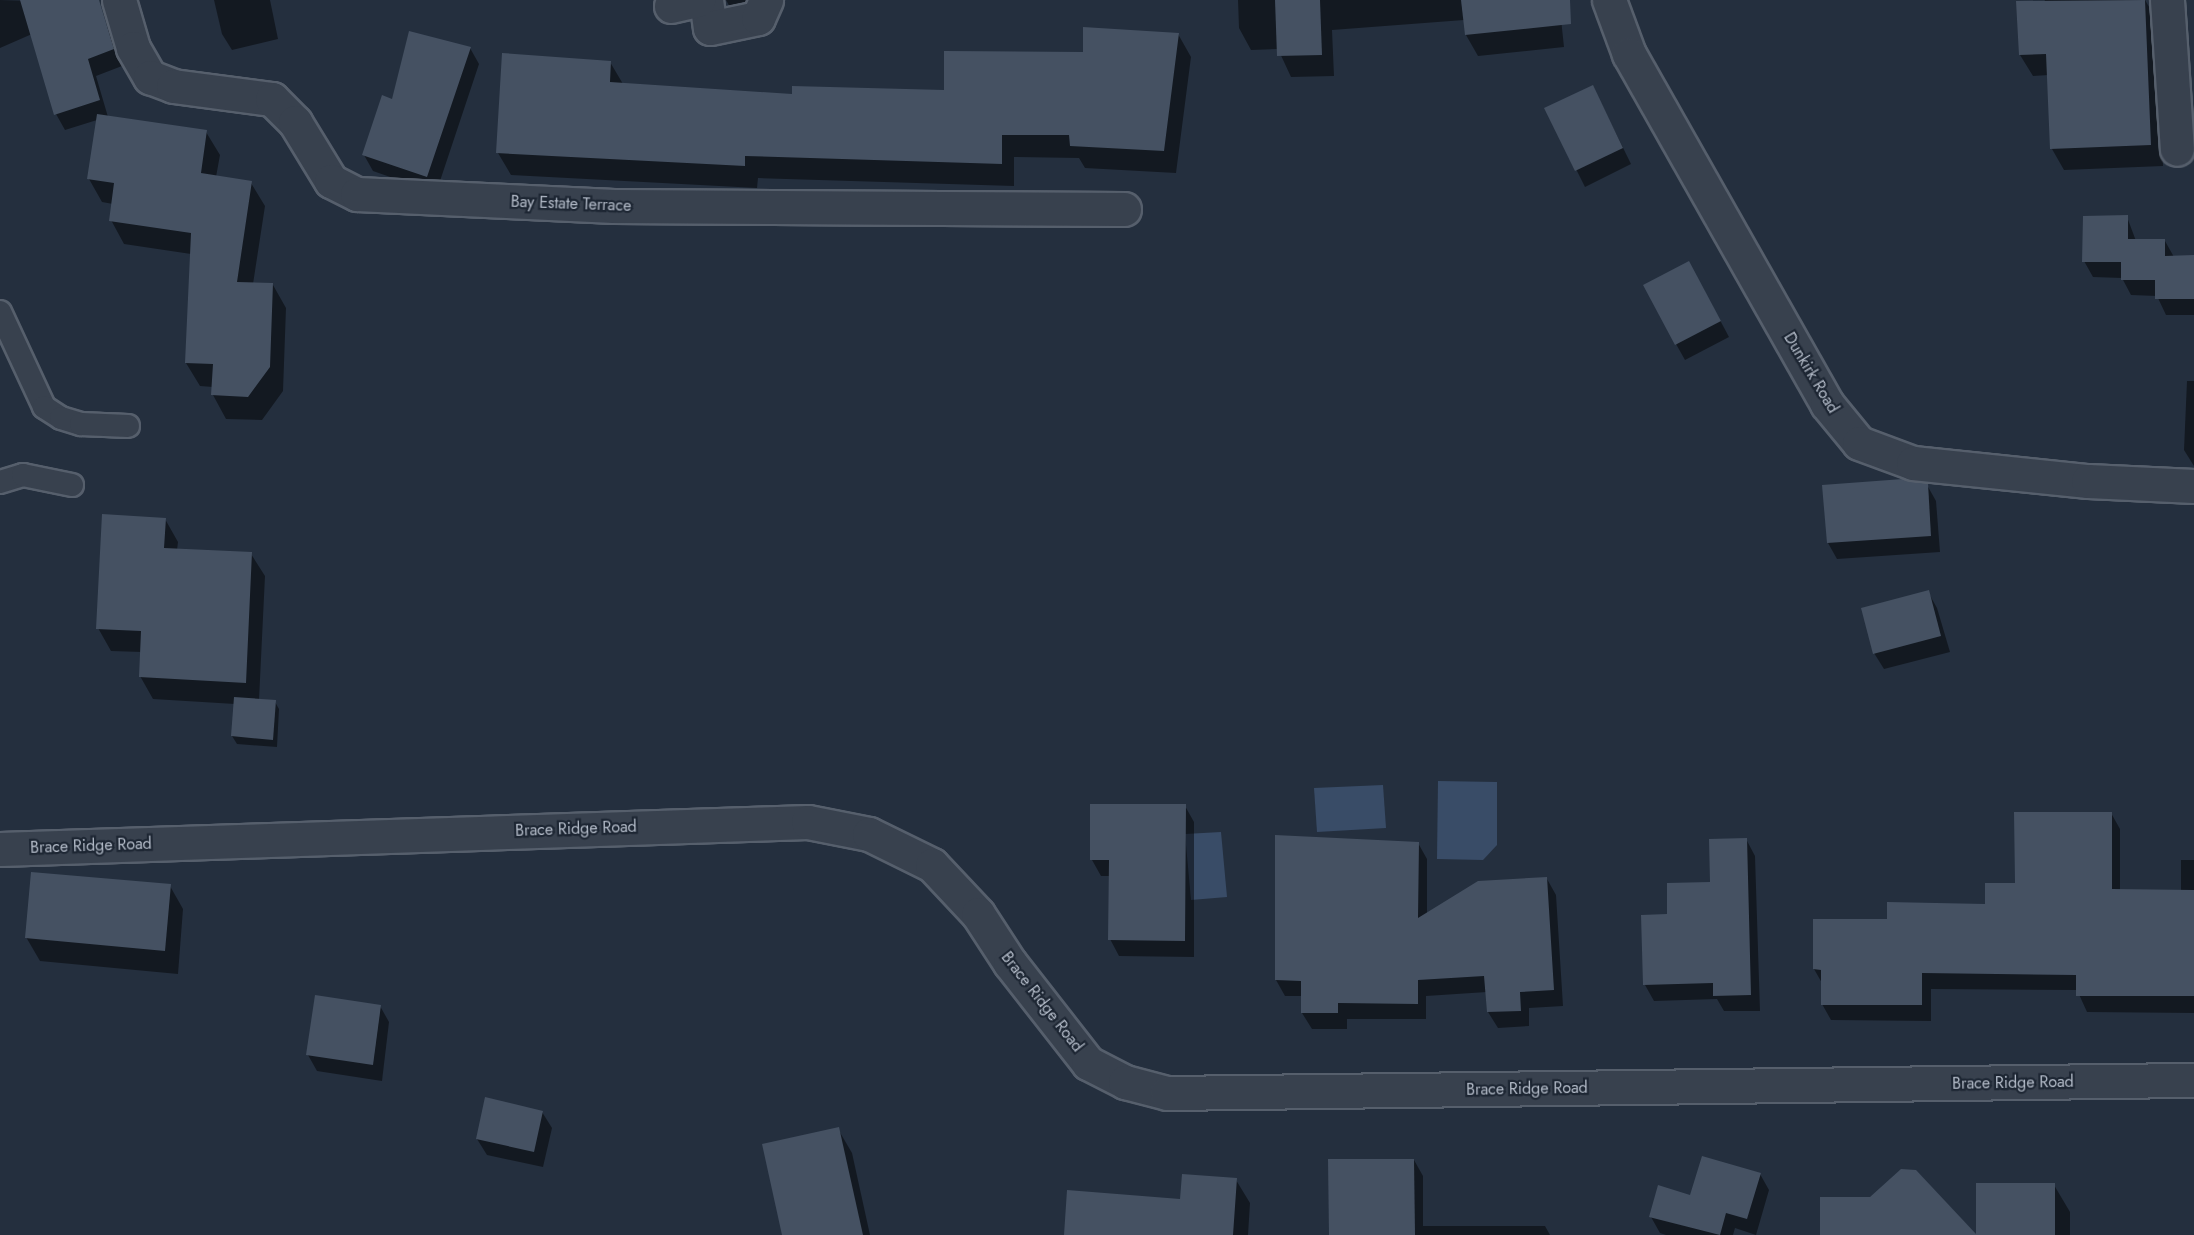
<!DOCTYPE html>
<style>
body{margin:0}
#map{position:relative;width:2194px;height:1235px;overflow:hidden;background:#242f3e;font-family:Jost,sans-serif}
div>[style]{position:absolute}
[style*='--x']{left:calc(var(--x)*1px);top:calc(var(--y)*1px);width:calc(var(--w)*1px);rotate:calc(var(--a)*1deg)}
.water>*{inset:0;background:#394c67}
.shadow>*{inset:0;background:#0007}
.building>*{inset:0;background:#455162}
.roads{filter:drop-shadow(2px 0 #565f6c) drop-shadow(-2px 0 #565f6c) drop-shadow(0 2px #565f6c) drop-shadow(0 -2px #565f6c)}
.lane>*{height:22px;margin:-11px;padding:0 11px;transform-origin:11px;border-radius:11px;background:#38414e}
.street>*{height:33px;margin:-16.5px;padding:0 16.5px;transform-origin:16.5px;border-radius:16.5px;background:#38414e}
span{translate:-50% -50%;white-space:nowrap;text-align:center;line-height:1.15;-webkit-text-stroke:4.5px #1d2633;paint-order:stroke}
.street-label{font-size:16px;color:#b4bcc9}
</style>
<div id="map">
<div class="water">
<div style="clip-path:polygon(1438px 781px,1497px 782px,1497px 845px,1483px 860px,1437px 859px)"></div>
<div style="clip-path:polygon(1383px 785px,1386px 828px,1317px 832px,1314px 788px)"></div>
<div style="clip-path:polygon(1221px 832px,1227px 897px,1191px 900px,1185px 834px)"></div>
</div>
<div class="shadow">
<div style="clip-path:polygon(0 0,98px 3px,122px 66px,96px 76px,108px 117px,206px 132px,220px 155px,216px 177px,251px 183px,265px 206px,253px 284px,273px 285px,286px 308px,283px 391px,262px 420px,226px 419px,213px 395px,213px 387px,200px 386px,186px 363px,191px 254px,124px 244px,111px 220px,113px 204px,102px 202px,89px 179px,97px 120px,65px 130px,56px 114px,32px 34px,0 48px)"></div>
<div style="clip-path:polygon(214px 0,270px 0,278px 39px,232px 50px,222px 34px)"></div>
<div style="clip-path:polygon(726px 0,767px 0,736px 18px)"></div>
<div style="clip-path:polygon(1238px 0,1559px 0,1564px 47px,1478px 56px,1466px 35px,1464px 20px,1332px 30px,1334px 76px,1291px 77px,1278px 49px,1251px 50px,1239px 28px)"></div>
<div style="clip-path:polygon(2045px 0,2145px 0,2156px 19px,2163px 166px,2064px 170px,2052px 149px,2049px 75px,2033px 76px,2020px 55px)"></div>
<div style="clip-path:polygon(1178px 34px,1191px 57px,1176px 173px,1085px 168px,1079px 158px,1014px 157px,1014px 186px,758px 178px,757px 188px,511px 175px,498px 153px,610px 62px,623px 84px,793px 96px,946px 91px,1085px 54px)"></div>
<div style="clip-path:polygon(470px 48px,479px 64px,436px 193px,373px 171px,364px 155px,393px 101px)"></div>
<div style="clip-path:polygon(1601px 103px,1631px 164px,1585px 187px,1546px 109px)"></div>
<div style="clip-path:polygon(2127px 217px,2136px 241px,2165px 241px,2174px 257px,2194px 257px,2194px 315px,2166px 315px,2157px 296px,2131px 295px,2122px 278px,2093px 277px,2084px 261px)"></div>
<div style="clip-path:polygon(1698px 279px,1729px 337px,1685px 360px,1676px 344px)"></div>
<div style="clip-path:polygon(2187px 381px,2194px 381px,2194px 466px,2184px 450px)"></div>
<div style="clip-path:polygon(1927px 485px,1936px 501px,1940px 552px,1837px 559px,1828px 543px)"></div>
<div style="clip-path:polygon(165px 519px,178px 542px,177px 550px,251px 554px,265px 576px,259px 700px,275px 702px,279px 709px,277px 747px,237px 744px,232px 736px,235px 704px,153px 699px,140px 676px,142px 652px,111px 651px,98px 628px)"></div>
<div style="clip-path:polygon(1928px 592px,1937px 608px,1950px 652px,1884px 669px,1874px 653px)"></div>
<div style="clip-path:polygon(1185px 806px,1194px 822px,1194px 957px,1119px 956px,1110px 939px,1110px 876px,1101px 876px,1092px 860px)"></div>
<div style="clip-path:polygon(2111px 813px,2120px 829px,2120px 891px,2181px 892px,2181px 860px,2194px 860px,2194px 1013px,2087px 1012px,2077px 990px,1931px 989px,1931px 1021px,1831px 1020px,1822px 1004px,1822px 983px,1814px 969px,1888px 921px,1987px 906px)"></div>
<div style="clip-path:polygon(1746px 839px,1755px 856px,1760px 1011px,1724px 1011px,1717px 999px,1654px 1001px,1645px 985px,1669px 916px,1712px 884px)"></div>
<div style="clip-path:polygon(1418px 843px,1427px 859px,1427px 915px,1547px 879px,1556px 895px,1563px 1006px,1529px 1008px,1529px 1026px,1498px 1028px,1488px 1012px,1487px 992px,1426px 996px,1426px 1019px,1347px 1019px,1347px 1029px,1312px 1029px,1302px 1013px,1303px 996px,1285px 996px,1276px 980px)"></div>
<div style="clip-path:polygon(170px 886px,183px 909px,178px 974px,40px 961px,26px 937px)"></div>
<div style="clip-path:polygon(380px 1006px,389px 1022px,382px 1081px,317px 1071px,308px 1055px)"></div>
<div style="clip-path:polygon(542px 1112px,552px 1128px,543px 1167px,487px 1155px,477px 1139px)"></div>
<div style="clip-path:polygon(838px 1129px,852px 1153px,870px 1235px,783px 1235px)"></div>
<div style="clip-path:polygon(1414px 1160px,1423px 1176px,1423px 1226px,1545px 1226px,1550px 1235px,1331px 1235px)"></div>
<div style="clip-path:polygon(1760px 1174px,1769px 1190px,1756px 1235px,1735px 1228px,1733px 1235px,1666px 1235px,1660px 1233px,1651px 1217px,1691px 1197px)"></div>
<div style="clip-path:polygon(1236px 1180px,1250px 1203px,1248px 1235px,1066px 1235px,1181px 1201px)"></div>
<div style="clip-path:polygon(2054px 1185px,2070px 1212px,2070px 1235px,1978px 1235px)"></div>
</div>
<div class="building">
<div style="clip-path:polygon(20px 0,99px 0,114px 49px,88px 59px,100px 100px,54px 115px)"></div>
<div style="clip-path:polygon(1275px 0,1320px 0,1322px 55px,1277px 56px)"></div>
<div style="clip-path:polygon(1461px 0,1570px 0,1571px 24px,1465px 35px)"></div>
<div style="clip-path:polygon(2145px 0,2151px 145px,2050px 149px,2046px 54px,2019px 55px,2016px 1px)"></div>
<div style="clip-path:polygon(1083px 27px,1179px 33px,1164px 151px,1070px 146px,1069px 135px,1002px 135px,1002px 164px,745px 156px,745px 166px,496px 153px,502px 53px,611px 61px,610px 82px,792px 94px,792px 86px,944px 90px,944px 51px,1083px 52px)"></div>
<div style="clip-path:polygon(409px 31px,471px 47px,427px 177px,362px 155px,382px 95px,392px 99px)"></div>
<div style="clip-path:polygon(1593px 85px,1623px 148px,1575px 171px,1544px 108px)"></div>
<div style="clip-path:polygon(97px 114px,207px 130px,201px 173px,252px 181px,237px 282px,273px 283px,270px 367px,248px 397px,211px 395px,213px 364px,185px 363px,191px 233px,109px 221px,114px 183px,87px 179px)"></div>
<div style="clip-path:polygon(2128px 215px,2128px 239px,2165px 239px,2165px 256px,2194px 255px,2194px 299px,2155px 299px,2155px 280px,2121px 280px,2121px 262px,2082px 262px,2083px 216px)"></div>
<div style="clip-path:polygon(1689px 261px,1721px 321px,1675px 345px,1643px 285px)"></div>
<div style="clip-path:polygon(1903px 479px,1928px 483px,1931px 536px,1827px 543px,1822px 485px)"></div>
<div style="clip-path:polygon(102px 514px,166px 518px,164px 548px,252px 552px,246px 683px,139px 677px,141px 631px,96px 629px)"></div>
<div style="clip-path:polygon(1929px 590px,1941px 636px,1873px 654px,1861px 608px)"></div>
<div style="clip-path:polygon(234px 697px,276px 700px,273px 740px,231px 736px)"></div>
<div style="clip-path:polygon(1090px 804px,1186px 804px,1185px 941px,1108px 940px,1109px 860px,1090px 860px)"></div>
<div style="clip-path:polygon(2014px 812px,2112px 812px,2112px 889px,2194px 890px,2194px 996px,2076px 996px,2076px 975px,1922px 973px,1922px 1005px,1821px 1005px,1821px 970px,1813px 969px,1813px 919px,1887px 919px,1887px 902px,1985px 904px,1985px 883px,2015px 883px)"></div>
<div style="clip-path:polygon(1275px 835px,1419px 842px,1418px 918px,1478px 881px,1547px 877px,1554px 990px,1520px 992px,1521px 1011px,1487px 1012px,1484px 976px,1418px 980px,1418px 1004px,1338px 1003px,1338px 1013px,1301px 1013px,1301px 981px,1275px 980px)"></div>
<div style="clip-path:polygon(1747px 838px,1751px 995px,1713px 996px,1713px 983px,1643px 985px,1641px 915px,1667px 914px,1667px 883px,1710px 882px,1709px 839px)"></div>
<div style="clip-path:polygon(31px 872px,171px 884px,165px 951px,25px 938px)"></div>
<div style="clip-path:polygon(315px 995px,381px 1005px,373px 1065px,306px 1055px)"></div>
<div style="clip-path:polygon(485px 1097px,543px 1111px,534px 1152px,476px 1139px)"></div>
<div style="clip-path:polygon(839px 1127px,863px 1235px,782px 1235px,762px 1144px)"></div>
<div style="clip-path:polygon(1702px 1156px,1761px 1173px,1747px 1219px,1726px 1213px,1720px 1235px,1649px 1217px,1658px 1185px,1690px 1195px)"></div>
<div style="clip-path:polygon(1328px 1159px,1414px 1159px,1415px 1235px,1329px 1235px)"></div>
<div style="clip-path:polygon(1901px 1169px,1916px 1170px,1976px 1234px,1976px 1183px,2055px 1183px,2055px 1235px,1820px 1235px,1820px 1197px,1870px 1197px)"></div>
<div style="clip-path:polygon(1182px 1174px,1237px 1178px,1233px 1235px,1064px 1235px,1067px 1190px,1180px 1199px)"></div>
</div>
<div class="roads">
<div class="lane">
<div style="--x:0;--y:312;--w:105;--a:65.1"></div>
<div style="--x:44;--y:407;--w:20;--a:33"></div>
<div style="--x:61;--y:418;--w:21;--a:17"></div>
<div style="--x:81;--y:424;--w:47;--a:2.4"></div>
<div style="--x:0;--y:482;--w:24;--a:-17"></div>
<div style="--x:23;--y:475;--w:50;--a:11.5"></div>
</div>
<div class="street">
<div style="--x:119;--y:0;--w:50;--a:73.7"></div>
<div style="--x:133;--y:48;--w:34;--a:60"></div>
<div style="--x:150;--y:77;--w:25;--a:21"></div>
<div style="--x:173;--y:86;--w:100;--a:7.5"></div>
<div style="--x:272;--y:99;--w:33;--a:45"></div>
<div style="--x:295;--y:122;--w:69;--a:58.6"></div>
<div style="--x:331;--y:181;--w:29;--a:27"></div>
<div style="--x:357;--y:194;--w:257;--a:2.7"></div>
<div style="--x:614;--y:206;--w:510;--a:0.34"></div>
<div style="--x:706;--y:0;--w:28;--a:82"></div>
<div style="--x:710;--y:28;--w:49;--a:-11.8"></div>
<div style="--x:758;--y:18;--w:20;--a:-66"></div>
<div style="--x:1609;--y:0;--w:58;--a:69.7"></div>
<div style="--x:1629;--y:54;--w:402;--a:60.5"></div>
<div style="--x:1827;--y:404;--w:50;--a:50.6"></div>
<div style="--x:1859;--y:443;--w:58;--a:20.3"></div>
<div style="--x:1913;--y:463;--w:176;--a:5.9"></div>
<div style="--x:2088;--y:481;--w:106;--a:2.7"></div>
<div style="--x:2167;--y:0;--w:149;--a:86.2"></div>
<div style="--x:671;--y:6;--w:28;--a:-13"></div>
<div style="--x:0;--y:849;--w:808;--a:-1.91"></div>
<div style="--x:808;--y:822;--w:62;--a:11.1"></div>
<div style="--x:869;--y:834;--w:70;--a:26.2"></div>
<div style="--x:932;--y:865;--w:67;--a:46.8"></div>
<div style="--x:978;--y:914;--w:59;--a:56.9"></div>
<div style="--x:1010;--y:963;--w:127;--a:52"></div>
<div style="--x:1088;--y:1063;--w:42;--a:27.2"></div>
<div style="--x:1125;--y:1082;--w:43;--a:14.7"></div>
<div style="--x:1167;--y:1093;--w:1027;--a:-0.73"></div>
</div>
</div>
<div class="street-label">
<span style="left:571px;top:204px;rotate:2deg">Bay Estate Terrace</span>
<span style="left:1811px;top:373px;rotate:59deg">Dunkirk Road</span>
<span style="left:576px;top:829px;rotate:-2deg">Brace Ridge Road</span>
<span style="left:91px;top:846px;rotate:-2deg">Brace Ridge Road</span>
<span style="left:1042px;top:1002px;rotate:52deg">Brace Ridge Road</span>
<span style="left:2013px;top:1083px;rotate:-1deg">Brace Ridge Road</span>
<span style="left:1527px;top:1089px;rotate:-1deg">Brace Ridge Road</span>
</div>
</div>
